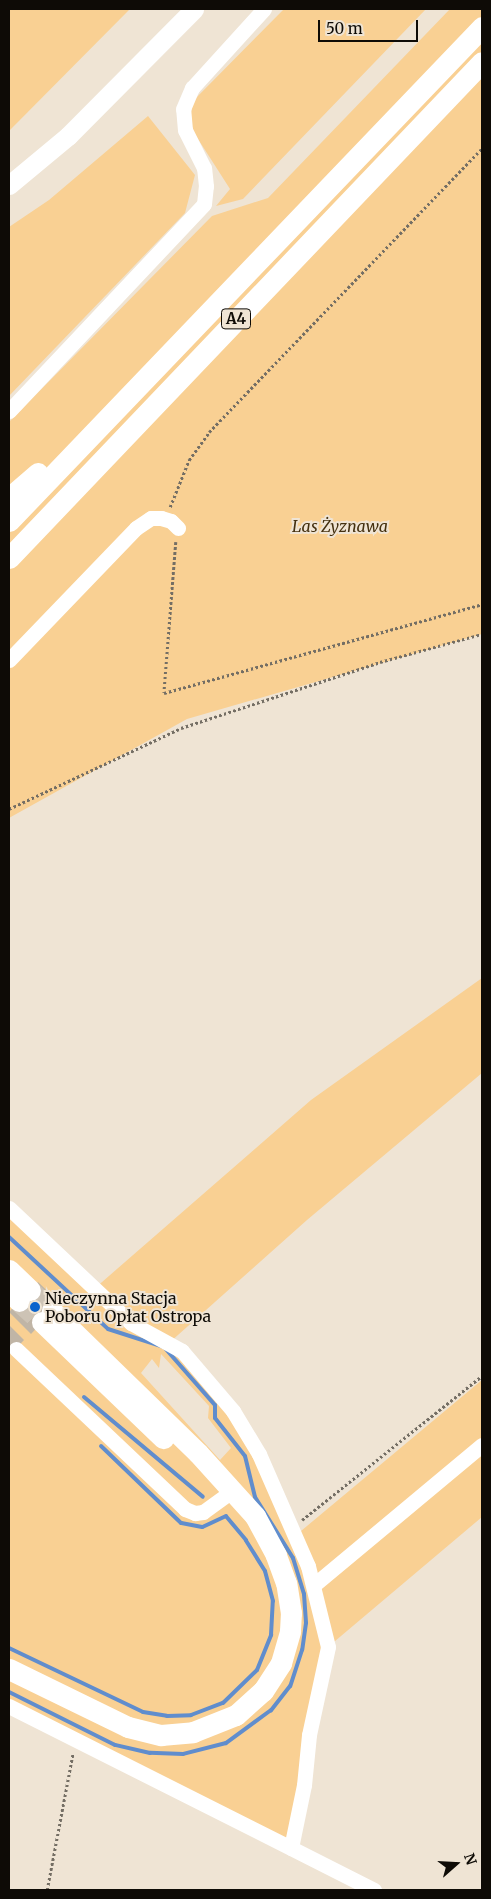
<!DOCTYPE html>
<meta charset="utf-8">
<style>
body{margin:0}
#map{position:relative;width:491px;height:1899px;overflow:hidden;background:#efe4d4;font-family:Merriweather,serif}
div>[style]{position:absolute}
[style*='--x']{left:calc(var(--x)*1px);top:calc(var(--y)*1px);width:calc(var(--w)*1px);rotate:calc(var(--a)*1deg)}
.green>*{inset:0;background:#f9d093}
.stream>*{height:4px;margin:-2px;padding:0 2px;transform-origin:2px;border-radius:2px;background:#608dcd}
.building>*{inset:0;background:#c0b5a6}
.highway-tunnel>*{height:21px;margin-top:-10.5px;transform-origin:0;background:repeating-linear-gradient(90deg,#cdc3b5 0 21px,transparent 0 32px)}
.path>*{height:2.5px;margin-top:-1.25px;transform-origin:0;background:repeating-linear-gradient(90deg,#746e64 0 2.5px,transparent 0 5px)}
.minor>*{height:15px;margin:-7.5px;padding:0 7.5px;transform-origin:7.5px;border-radius:7.5px;background:#fff}
.major>*{height:19px;margin:-9.5px;padding:0 9.5px;transform-origin:9.5px;border-radius:9.5px;background:#fff}
.highway>*{height:21px;margin:-10.5px;padding:0 10.5px;transform-origin:10.5px;border-radius:10.5px;background:#fff}
.dots>*{width:14px;height:14px;translate:-50% -50%;box-sizing:border-box;border:2px solid #efe4d4;border-radius:50%}
span{translate:-50% -50%;white-space:nowrap;text-align:center;line-height:1.15;-webkit-text-stroke:4px #efe4d4;paint-order:stroke}
.shield-label span{padding:1px 4px;background:#efe4d4;border:1px solid;border-radius:4px;-webkit-text-stroke-width:0}
.shield-label{font-size:15px;color:#0e0b06;font-weight:700}
.park-label{font-size:16px;color:#44300f;font-style:italic}
.poi-label{font-size:16px;color:#0e0b06}
.left{translate:0 -50%;text-align:left}
.frame{position:absolute;inset:0;border:10px solid #0e0b06;pointer-events:none}
.north{position:absolute;left:431px;top:1839px;width:50px;height:50px;-webkit-text-stroke:4px #efe4d4;paint-order:stroke;rotate:71deg;font-size:14px;font-weight:700;line-height:20px;text-align:center;color:#0e0b06}
.north::after{content:'';display:block;margin:auto;width:18px;height:22px;background:#0e0b06;clip-path:polygon(50% 0,100% 100%,50% 72%,0 100%)}
.scale{position:absolute;left:318px;top:20px;width:100px;height:22px;box-sizing:border-box;border:2px solid #0e0b06;border-top:0;padding-left:6px;font-size:15px;line-height:18px;white-space:nowrap;color:#0e0b06;-webkit-text-stroke:4px #efe4d4;paint-order:stroke}
</style>
<div id="map">
<div class="green">
<div style="clip-path:polygon(9px 9px,130px 9px,9px 131px)"></div>
<div style="clip-path:polygon(284px 9px,426px 9px,243px 199px,216px 206px,230px 189px,189px 125px,193px 101px)"></div>
<div style="clip-path:polygon(450px 9px,482px 9px,482px 634px,187px 719px,9px 818px,9px 422px,212px 216px,268px 198px)"></div>
<div style="clip-path:polygon(148px 116px,195px 175px,185px 213px,9px 396px,9px 227px,49px 200px)"></div>
<div style="clip-path:polygon(evenodd,482px 978px,482px 1073px,307px 1220px,169px 1343px,199px 1368px,301px 1531px,482px 1380px,482px 1517px,328px 1647px,291px 1848px,9px 1706px,9px 1208px,94px 1289px,311px 1100px,482px 978px,161px 1354px,209px 1406px,208px 1418px,231px 1448px,220px 1460px,141px 1373px,152px 1359px,159px 1368px,161px 1354px)"></div>
</div>
<div class="stream">
<div style="--x:9;--y:1237;--w:135;--a:42.9"></div>
<div style="--x:108;--y:1329;--w:59;--a:17.8"></div>
<div style="--x:164;--y:1347;--w:77;--a:48.7"></div>
<div style="--x:215;--y:1405;--w:13;--a:90"></div>
<div style="--x:215;--y:1418;--w:48;--a:51.7"></div>
<div style="--x:245;--y:1456;--w:42;--a:76.3"></div>
<div style="--x:255;--y:1497;--w:72;--a:58.1"></div>
<div style="--x:293;--y:1558;--w:38;--a:73"></div>
<div style="--x:304;--y:1594;--w:29;--a:86"></div>
<div style="--x:306;--y:1623;--w:27;--a:98"></div>
<div style="--x:302;--y:1650;--w:38;--a:108"></div>
<div style="--x:290;--y:1686;--w:31;--a:128"></div>
<div style="--x:271;--y:1710;--w:56;--a:143.7"></div>
<div style="--x:226;--y:1743;--w:44;--a:165.7"></div>
<div style="--x:183;--y:1754;--w:33;--a:-178"></div>
<div style="--x:150;--y:1753;--w:36;--a:-167"></div>
<div style="--x:115;--y:1745;--w:119;--a:-153.4"></div>
<div style="--x:84;--y:1397;--w:155;--a:40"></div>
<div style="--x:9;--y:1648;--w:148;--a:25.5"></div>
<div style="--x:143;--y:1712;--w:24;--a:9"></div>
<div style="--x:167;--y:1716;--w:24;--a:-2"></div>
<div style="--x:191;--y:1715;--w:34;--a:-21"></div>
<div style="--x:223;--y:1703;--w:47;--a:-44.1"></div>
<div style="--x:257;--y:1670;--w:38;--a:-68"></div>
<div style="--x:271;--y:1635;--w:34;--a:-87"></div>
<div style="--x:273;--y:1601;--w:31;--a:-105"></div>
<div style="--x:265;--y:1571;--w:36;--a:-122"></div>
<div style="--x:246;--y:1540;--w:31;--a:-130"></div>
<div style="--x:226;--y:1516;--w:26;--a:155"></div>
<div style="--x:202;--y:1527;--w:21;--a:-169"></div>
<div style="--x:181;--y:1523;--w:111;--a:-136.1"></div>
</div>
<div class="building">
<div style="clip-path:polygon(38px 1282px,60px 1303px,31px 1334px,9px 1312px)"></div>
<div style="clip-path:polygon(9px 1325px,24px 1340px,11px 1354px,9px 1352px)"></div>
</div>
<div class="highway-tunnel">
<div style="--x:30;--y:1290;--w:30;--a:44"></div>
<div style="--x:19;--y:1301;--w:31;--a:42"></div>
</div>
<div class="path">
<div style="--x:170;--y:507;--w:51;--a:-68"></div>
<div style="--x:189;--y:460;--w:34;--a:-54"></div>
<div style="--x:209;--y:432;--w:394;--a:-46.1"></div>
<div style="--x:176;--y:542;--w:151;--a:94.5"></div>
<div style="--x:164;--y:693;--w:330;--a:-15.6"></div>
<div style="--x:9;--y:809;--w:190;--a:-25.2"></div>
<div style="--x:181;--y:728;--w:210;--a:-18.3"></div>
<div style="--x:380;--y:662;--w:106;--a:-15.4"></div>
<div style="--x:302;--y:1520;--w:231;--a:-38.7"></div>
<div style="--x:47;--y:1890;--w:139;--a:-79.3"></div>
</div>
<div class="minor">
<div style="--x:9;--y:411;--w:284;--a:-46.7"></div>
<div style="--x:204;--y:204;--w:18;--a:-84"></div>
<div style="--x:206;--y:186;--w:18;--a:-96"></div>
<div style="--x:204;--y:168;--w:42;--a:-116.6"></div>
<div style="--x:185;--y:130;--w:21;--a:-95"></div>
<div style="--x:183;--y:109;--w:23;--a:-67"></div>
<div style="--x:192;--y:88;--w:107;--a:-47.7"></div>
<div style="--x:9;--y:660;--w:183;--a:-46.1"></div>
<div style="--x:136;--y:528;--w:18;--a:-34"></div>
<div style="--x:151;--y:518;--w:10;--a:0"></div>
<div style="--x:161;--y:518;--w:10;--a:17"></div>
<div style="--x:171;--y:521;--w:10;--a:45"></div>
<div style="--x:9;--y:1208;--w:168;--a:43.3"></div>
<div style="--x:131;--y:1323;--w:58;--a:28.8"></div>
<div style="--x:182;--y:1351;--w:79;--a:49.6"></div>
<div style="--x:233;--y:1411;--w:50;--a:58.8"></div>
<div style="--x:259;--y:1454;--w:122;--a:66.4"></div>
<div style="--x:308;--y:1566;--w:83;--a:76.1"></div>
<div style="--x:328;--y:1647;--w:90;--a:102.2"></div>
<div style="--x:309;--y:1735;--w:50;--a:95.7"></div>
<div style="--x:304;--y:1785;--w:64;--a:101.7"></div>
<div style="--x:291;--y:1848;--w:316;--a:-153.3"></div>
<div style="--x:16;--y:1349;--w:233;--a:43.4"></div>
<div style="--x:185;--y:1509;--w:11;--a:22"></div>
<div style="--x:195;--y:1513;--w:8;--a:-7"></div>
<div style="--x:203;--y:1512;--w:26;--a:-36"></div>
<div style="--x:315;--y:1584;--w:217;--a:-39.8"></div>
<div style="--x:291;--y:1848;--w:93;--a:26.8"></div>
</div>
<div class="major">
<div style="--x:9;--y:185;--w:77;--a:-39.7"></div>
<div style="--x:68;--y:136;--w:179;--a:-45.2"></div>
</div>
<div class="highway">
<div style="--x:9;--y:498;--w:38;--a:-41"></div>
<div style="--x:9;--y:521;--w:684;--a:-46.24"></div>
<div style="--x:9;--y:558;--w:685;--a:-46.36"></div>
<div style="--x:9;--y:1270;--w:29;--a:44"></div>
<div style="--x:9;--y:1291;--w:14;--a:45"></div>
<div style="--x:42;--y:1322;--w:168;--a:43.8"></div>
<div style="--x:9;--y:1669;--w:132;--a:26"></div>
<div style="--x:128;--y:1727;--w:34;--a:14"></div>
<div style="--x:161;--y:1735;--w:32;--a:-5"></div>
<div style="--x:193;--y:1732;--w:46;--a:-21.6"></div>
<div style="--x:236;--y:1715;--w:36;--a:-42"></div>
<div style="--x:263;--y:1691;--w:33;--a:-57"></div>
<div style="--x:281;--y:1663;--w:33;--a:-74"></div>
<div style="--x:290;--y:1631;--w:18;--a:-87"></div>
<div style="--x:291;--y:1613;--w:30;--a:-99"></div>
<div style="--x:286;--y:1583;--w:30;--a:-110"></div>
<div style="--x:276;--y:1555;--w:44;--a:-118.3"></div>
<div style="--x:255;--y:1516;--w:85;--a:-132.1"></div>
<div style="--x:198;--y:1453;--w:204;--a:-135.8"></div>
</div>
<div class="dots">
<div style="left:35px;top:1307px;background:#0c64cd"></div>
</div>
<div class="shield-label">
<span style="left:236px;top:319px">A4</span>
</div>
<div class="park-label">
<span style="left:340px;top:526px">Las Żyznawa</span>
</div>
<div class="poi-label">
<span class="left" style="left:45px;top:1307px">Nieczynna Stacja<br>Poboru Opłat Ostropa</span>
</div>
<div class="frame"></div>
<div class="north">N</div>
<div class="scale">50 m</div>
</div>
